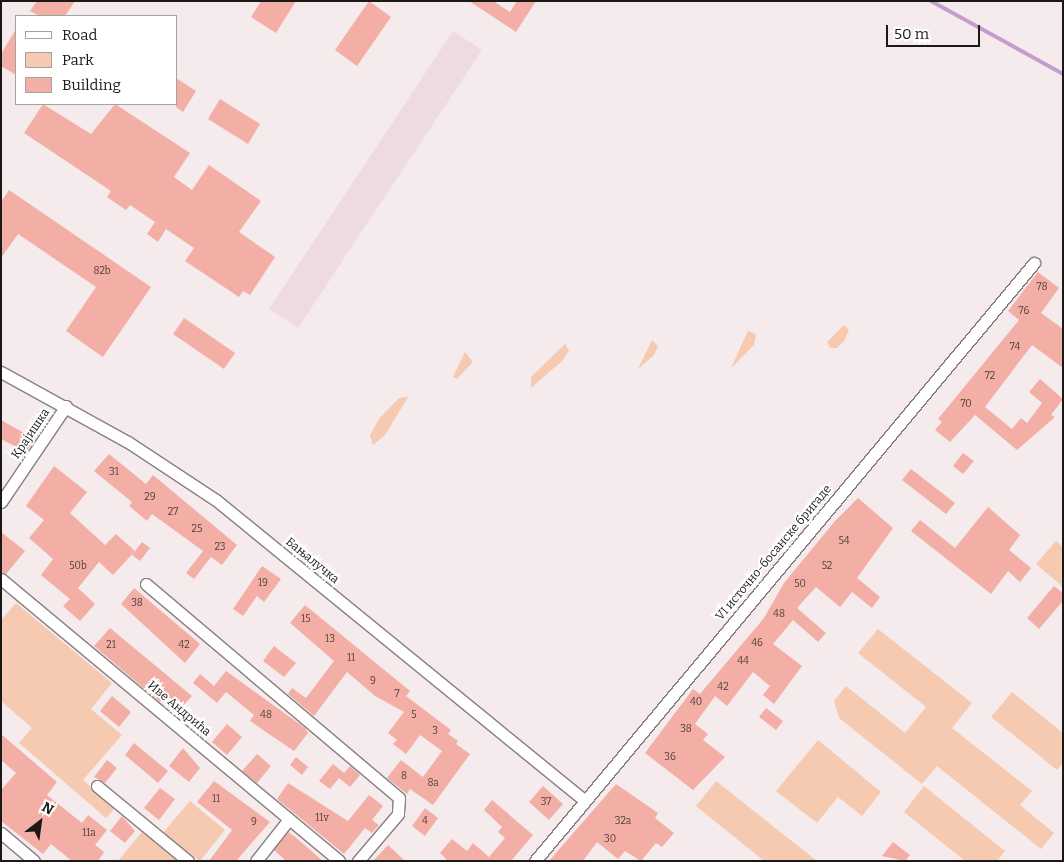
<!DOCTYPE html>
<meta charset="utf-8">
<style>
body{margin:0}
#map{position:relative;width:1064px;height:862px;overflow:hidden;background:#f5ebed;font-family:Bitter,serif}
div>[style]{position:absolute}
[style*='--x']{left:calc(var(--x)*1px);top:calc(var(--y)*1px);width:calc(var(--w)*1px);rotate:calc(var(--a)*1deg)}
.built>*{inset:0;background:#eedbdf}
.green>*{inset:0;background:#f6c9b1}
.stream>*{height:4px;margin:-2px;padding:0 2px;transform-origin:2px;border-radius:2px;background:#c39dcf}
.building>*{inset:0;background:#f3aea5}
.roads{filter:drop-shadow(1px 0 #877f80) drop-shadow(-1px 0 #877f80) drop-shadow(0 1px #877f80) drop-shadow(0 -1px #877f80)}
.street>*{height:11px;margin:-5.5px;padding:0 5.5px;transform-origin:5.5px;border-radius:5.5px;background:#fff}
span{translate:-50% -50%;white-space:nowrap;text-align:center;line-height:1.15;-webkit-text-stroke:4px #fff;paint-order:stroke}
.number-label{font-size:10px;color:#513e3b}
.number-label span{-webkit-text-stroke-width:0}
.street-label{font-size:12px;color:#1b1818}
.frame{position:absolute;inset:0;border:2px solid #1b1818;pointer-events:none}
.legend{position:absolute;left:15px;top:15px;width:162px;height:90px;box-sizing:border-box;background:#fff;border:1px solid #a4a3a3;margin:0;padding:6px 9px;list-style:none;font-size:15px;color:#1b1818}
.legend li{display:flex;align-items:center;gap:10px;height:25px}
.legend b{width:25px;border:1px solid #a4a3a3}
.north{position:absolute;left:15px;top:797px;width:50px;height:50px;-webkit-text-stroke:4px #fff;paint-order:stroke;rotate:30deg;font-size:14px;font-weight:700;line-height:20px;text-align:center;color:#1b1818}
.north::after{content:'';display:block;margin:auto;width:18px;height:22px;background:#1b1818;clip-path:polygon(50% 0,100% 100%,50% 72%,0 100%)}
.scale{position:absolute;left:886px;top:25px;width:94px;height:22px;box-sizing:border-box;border:2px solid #1b1818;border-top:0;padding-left:6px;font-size:15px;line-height:18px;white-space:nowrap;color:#1b1818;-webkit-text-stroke:4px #fff;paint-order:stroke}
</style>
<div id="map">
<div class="built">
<div style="clip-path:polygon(453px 31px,482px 50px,298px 328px,269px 309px)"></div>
</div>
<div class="green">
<div style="clip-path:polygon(844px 325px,849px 330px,844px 341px,837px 348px,830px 348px,827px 342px)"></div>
<div style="clip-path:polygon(748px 331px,756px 334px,754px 345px,731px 368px)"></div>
<div style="clip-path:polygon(652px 340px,658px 346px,654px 355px,638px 369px)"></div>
<div style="clip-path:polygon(565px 344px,569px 351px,562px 361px,531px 388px,531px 377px)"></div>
<div style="clip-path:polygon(465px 352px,473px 362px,457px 379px,453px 377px)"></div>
<div style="clip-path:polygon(408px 397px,385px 435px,373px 445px,370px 435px,379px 419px,399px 398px)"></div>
<div style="clip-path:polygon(1056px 541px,1063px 547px,1063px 587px,1036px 564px)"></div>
<div style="clip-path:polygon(16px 603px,112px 683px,91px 709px,122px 735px,83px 780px,115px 808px,106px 818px,19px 743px,32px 728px,1px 701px,1px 620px)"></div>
<div style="clip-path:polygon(878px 629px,972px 703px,952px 728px,1032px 791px,1020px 805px,1054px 833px,1041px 849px,937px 766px,922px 784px,839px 718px,834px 701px,846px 686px,905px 733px,926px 707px,858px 653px)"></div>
<div style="clip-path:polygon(1012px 692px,1063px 733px,1063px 763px,1057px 770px,991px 717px)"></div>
<div style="clip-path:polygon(818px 740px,881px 792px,862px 816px,838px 797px,817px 823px,776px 791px)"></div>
<div style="clip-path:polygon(716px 781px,817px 861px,764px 861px,696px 806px)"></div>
<div style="clip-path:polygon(924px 786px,1005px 851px,997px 861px,965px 861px,904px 812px)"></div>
<div style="clip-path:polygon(190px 801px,225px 830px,200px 861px,162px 834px)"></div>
<div style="clip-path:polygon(145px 828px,185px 861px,118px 861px)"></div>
</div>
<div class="stream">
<div style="--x:931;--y:1;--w:151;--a:28.9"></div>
</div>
<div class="building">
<div style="clip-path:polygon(37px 1px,75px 1px,65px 16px,39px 16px,30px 11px)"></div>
<div style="clip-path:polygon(261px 1px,296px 1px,276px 33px,251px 17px)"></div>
<div style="clip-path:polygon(369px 1px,391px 17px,357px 66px,335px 50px)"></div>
<div style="clip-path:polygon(469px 1px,493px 1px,510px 12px,517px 1px,536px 1px,516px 32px)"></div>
<div style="clip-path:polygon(16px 29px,16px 75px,1px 66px,1px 54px)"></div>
<div style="clip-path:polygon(176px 78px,196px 91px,183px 112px,176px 107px)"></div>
<div style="clip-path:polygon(220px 99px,260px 124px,248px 144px,208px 119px)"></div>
<div style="clip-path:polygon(43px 104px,91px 134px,115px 104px,190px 153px,174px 177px,192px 190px,209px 165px,261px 201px,239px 232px,275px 257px,250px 295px,243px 291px,239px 297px,185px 261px,194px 248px,166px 229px,158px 242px,147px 234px,155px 222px,130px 205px,126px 210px,107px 197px,111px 191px,24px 133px)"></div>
<div style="clip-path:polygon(9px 190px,151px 287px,103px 357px,66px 331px,96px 287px,18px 234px,1px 258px,1px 202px)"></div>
<div style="clip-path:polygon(1038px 272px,1059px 288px,1041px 313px,1063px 329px,1063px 368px,1032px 345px,985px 407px,1012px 429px,1021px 418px,1027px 423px,1042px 403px,1029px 392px,1040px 379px,1063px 399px,1051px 415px,1055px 417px,1017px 450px,975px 415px,950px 442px,935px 430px,942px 422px,938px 419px,1019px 320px,1008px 311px)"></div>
<div style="clip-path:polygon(184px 318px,235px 353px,224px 369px,173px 334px)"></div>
<div style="clip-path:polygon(1px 420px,35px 439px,26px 452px,1px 439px)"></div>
<div style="clip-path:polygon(963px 453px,974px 461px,963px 474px,953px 466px)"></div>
<div style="clip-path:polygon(109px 454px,146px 484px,153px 475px,237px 545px,222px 565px,211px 557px,194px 579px,186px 573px,203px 551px,152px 514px,147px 521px,129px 506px,132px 502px,94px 471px)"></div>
<div style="clip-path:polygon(54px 466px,87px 492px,70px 513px,105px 545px,116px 534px,135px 551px,113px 575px,99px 562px,78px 588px,95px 604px,80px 621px,63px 606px,70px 599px,41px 575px,53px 559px,29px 538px,44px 520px,26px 506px)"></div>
<div style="clip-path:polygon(911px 469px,955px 503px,946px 514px,902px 480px)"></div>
<div style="clip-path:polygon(858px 498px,893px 528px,857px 578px,880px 597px,872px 608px,852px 592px,840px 607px,816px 587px,797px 608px,826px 633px,818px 642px,793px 620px,773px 644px,802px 666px,774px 704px,763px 695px,770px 686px,753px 672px,727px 706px,715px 696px,695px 724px,708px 734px,703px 740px,725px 757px,693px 790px,645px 753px,693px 689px,700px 694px,764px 618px,784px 583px,835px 521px)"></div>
<div style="clip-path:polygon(988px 507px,1020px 535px,1009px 550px,1031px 568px,1020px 582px,1008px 571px,991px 594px,911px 531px,920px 520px,955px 548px)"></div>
<div style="clip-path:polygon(1px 532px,25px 551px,6px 574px,1px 572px)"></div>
<div style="clip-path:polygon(142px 542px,150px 548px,140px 561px,132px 555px)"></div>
<div style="clip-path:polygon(262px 566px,281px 579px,264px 602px,257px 596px,243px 616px,233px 609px)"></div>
<div style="clip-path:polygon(1054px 586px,1063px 593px,1063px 601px,1039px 629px,1027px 618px)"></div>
<div style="clip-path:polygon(134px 588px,200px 644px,185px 663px,121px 604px)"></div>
<div style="clip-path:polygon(305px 605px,410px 691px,406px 696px,451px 730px,448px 734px,458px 741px,456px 744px,470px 754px,433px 805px,410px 789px,407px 794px,387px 778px,401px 760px,423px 777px,442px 751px,420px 735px,406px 754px,393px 744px,397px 740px,388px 733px,404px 712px,375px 696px,347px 672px,314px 716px,288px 694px,292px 688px,306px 698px,334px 661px,290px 623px)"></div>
<div style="clip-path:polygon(110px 628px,192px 696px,179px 710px,164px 697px,160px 702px,94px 646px)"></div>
<div style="clip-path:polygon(274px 646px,296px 663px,284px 677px,263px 661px)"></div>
<div style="clip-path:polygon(226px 671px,305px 728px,308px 733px,294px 751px,250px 721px,254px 715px,226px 692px,217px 703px,193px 683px,200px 674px,214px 686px)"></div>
<div style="clip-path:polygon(112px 696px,131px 712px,119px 727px,100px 711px)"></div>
<div style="clip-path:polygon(766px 708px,783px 721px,776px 730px,759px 717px)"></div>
<div style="clip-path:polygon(227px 724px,242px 737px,227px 755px,212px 742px)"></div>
<div style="clip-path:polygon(1px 734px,57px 782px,47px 795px,82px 823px,88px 815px,107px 830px,95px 845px,104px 852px,98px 861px,72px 861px,51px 844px,43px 854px,1px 821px,1px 790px,16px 773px,1px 760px)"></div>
<div style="clip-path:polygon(134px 743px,168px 771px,158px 783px,125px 755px)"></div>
<div style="clip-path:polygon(183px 748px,200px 768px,189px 782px,169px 766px)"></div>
<div style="clip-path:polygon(257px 754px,271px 766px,257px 783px,242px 771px)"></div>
<div style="clip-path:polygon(296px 757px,308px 767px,302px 775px,290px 765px)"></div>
<div style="clip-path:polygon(107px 760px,117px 768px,105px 783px,94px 777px)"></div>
<div style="clip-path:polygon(333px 764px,344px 773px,350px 766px,360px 775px,350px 787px,339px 778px,330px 789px,319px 781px)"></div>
<div style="clip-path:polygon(214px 781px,270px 822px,236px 861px,209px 861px,232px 830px,197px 802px)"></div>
<div style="clip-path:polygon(288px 783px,348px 821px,369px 795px,383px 806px,372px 820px,379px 825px,372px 833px,365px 828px,344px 854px,277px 799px)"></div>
<div style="clip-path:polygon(616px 784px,658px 813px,655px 818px,674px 833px,662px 847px,656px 843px,641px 861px,625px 851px,618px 859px,597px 842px,583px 861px,549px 861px)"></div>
<div style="clip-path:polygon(543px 786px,563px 804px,549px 820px,529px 802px)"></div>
<div style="clip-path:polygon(160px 788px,175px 799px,159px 820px,144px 808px)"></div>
<div style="clip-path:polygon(492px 800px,533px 835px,511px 861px,448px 861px,440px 853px,452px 839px,467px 851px,473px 843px,489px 857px,505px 838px,498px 832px,502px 827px,484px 810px)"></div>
<div style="clip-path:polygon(425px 808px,438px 818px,425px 836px,412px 826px)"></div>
<div style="clip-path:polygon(122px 816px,135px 831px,125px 843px,110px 831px)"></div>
<div style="clip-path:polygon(288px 832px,294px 836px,323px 861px,286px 861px,274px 850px)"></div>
<div style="clip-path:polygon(893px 842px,910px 855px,905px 861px,882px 856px)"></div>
<div style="clip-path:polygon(388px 845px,405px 861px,373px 861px)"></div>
</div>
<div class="roads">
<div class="street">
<div style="--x:1;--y:372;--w:145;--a:28.9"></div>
<div style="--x:128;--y:442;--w:105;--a:33.4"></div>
<div style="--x:216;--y:500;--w:476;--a:39.2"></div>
<div style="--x:1;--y:502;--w:116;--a:-55.9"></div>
<div style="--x:1;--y:579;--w:440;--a:39.8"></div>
<div style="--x:146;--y:584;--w:331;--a:40.2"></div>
<div style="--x:399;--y:798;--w:16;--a:94"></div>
<div style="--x:398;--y:814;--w:62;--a:130.4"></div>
<div style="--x:97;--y:786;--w:118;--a:39.5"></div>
<div style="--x:1;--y:833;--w:43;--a:40.3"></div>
<div style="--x:256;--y:861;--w:53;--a:-51.8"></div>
<div style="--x:535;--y:861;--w:779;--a:-50.16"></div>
</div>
</div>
<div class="number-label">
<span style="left:102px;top:272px">82b</span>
<span style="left:1042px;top:288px">78</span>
<span style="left:1024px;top:312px">76</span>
<span style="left:1015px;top:348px">74</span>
<span style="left:990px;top:377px">72</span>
<span style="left:966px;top:405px">70</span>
<span style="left:114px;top:473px">31</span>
<span style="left:150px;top:498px">29</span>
<span style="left:173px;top:513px">27</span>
<span style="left:197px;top:530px">25</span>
<span style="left:844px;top:542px">54</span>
<span style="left:220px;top:548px">23</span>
<span style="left:78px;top:567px">50b</span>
<span style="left:827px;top:567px">52</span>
<span style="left:263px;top:584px">19</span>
<span style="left:800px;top:585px">50</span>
<span style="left:137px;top:604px">38</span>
<span style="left:779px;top:615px">48</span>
<span style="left:306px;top:620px">15</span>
<span style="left:330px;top:640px">13</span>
<span style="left:757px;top:644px">46</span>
<span style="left:111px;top:646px">21</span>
<span style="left:184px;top:646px">42</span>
<span style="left:351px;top:659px">11</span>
<span style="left:743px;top:662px">44</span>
<span style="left:373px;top:682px">9</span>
<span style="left:723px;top:688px">42</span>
<span style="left:397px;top:695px">7</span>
<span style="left:696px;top:703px">40</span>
<span style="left:266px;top:716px">48</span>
<span style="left:414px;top:716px">5</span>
<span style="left:686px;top:730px">38</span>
<span style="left:435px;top:732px">3</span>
<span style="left:670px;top:758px">36</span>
<span style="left:404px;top:777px">8</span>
<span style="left:433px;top:784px">8a</span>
<span style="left:216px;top:800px">11</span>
<span style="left:546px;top:803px">37</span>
<span style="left:322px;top:819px">11v</span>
<span style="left:425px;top:822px">4</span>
<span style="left:623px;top:822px">32a</span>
<span style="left:254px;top:823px">9</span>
<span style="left:89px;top:834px">11a</span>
<span style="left:610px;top:840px">30</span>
</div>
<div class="street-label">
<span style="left:31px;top:434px;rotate:-56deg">Крајишка</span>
<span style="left:774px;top:553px;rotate:-50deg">VI источно-босанске бригаде</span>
<span style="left:312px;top:561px;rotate:39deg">Бањалучка</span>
<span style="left:179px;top:709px;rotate:40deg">Иве Андрића</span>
</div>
<div class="frame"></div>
<ul class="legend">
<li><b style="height:6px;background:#fff"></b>Road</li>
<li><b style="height:14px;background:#f6c9b1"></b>Park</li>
<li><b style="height:14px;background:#f3aea5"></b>Building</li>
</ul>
<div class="north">N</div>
<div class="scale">50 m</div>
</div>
